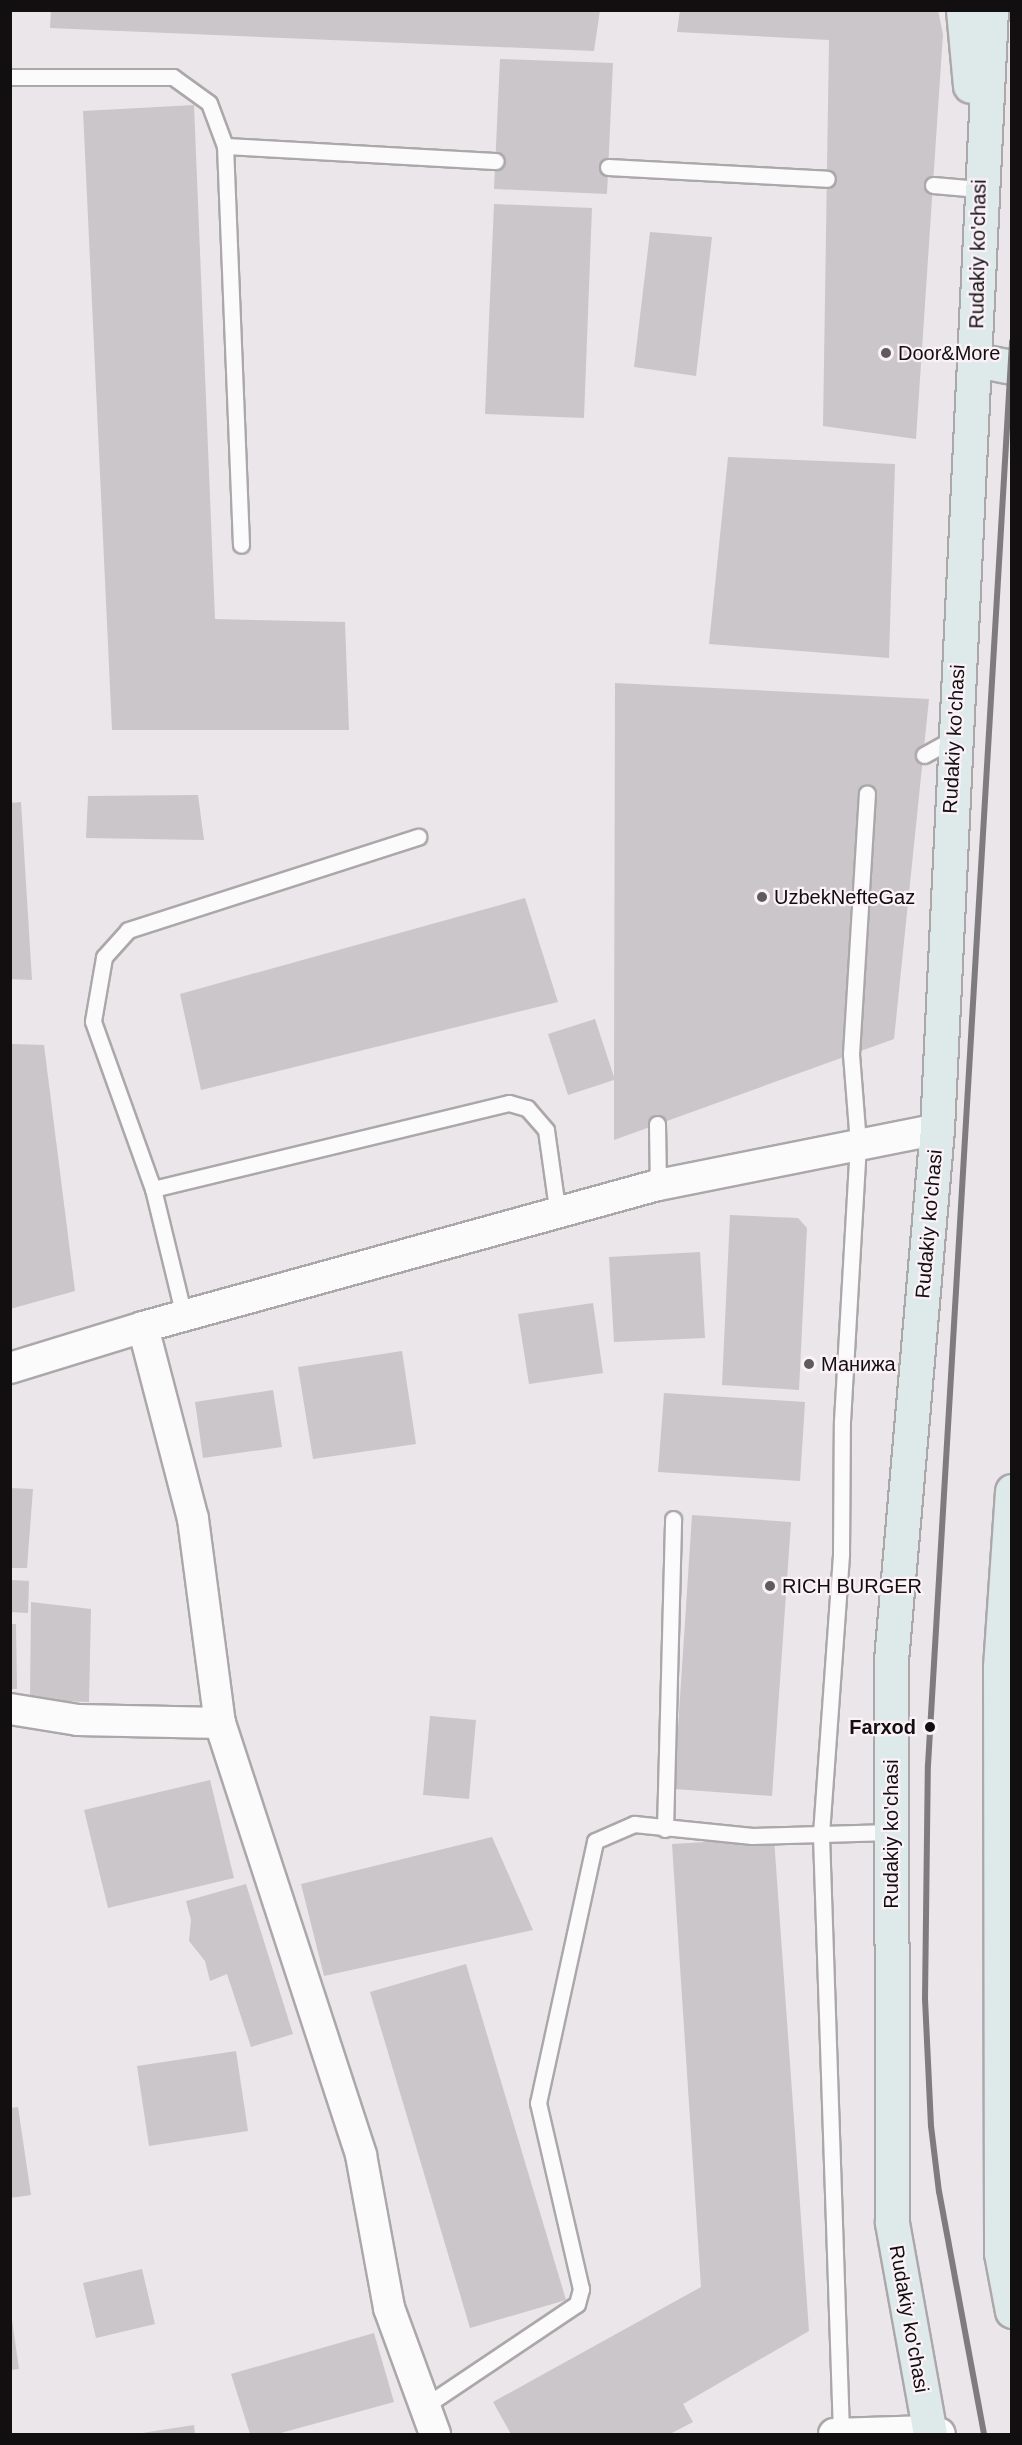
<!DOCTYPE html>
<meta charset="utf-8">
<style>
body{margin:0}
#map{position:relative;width:1022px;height:2445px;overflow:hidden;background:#ebe6e9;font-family:Arial,sans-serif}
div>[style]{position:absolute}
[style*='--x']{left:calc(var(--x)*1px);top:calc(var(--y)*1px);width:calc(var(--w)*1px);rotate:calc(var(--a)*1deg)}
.building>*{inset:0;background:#cbc6c9}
.roads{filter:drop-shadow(2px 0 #aca8aa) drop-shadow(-2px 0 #aca8aa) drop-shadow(0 2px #aca8aa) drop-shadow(0 -2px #aca8aa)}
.lane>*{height:15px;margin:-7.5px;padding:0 7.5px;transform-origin:7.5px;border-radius:7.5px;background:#fcfbfc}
.street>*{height:30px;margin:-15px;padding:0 15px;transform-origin:15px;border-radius:15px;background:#fcfbfc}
.primary>*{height:33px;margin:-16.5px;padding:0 16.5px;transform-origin:16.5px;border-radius:16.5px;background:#dee9ea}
.tram-1>*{height:6px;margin:-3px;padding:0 3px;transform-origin:3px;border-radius:3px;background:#7e7c7f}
.dots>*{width:16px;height:16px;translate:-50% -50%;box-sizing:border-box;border:3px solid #fbf1f6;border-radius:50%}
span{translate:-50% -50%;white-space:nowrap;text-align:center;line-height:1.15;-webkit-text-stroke:4.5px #fbf1f6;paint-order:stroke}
.street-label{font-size:20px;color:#120f11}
.poi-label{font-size:20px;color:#120f11}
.left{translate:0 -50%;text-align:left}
.stop-label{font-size:20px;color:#120f11;font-weight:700}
.right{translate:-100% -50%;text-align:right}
.frame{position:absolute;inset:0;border:12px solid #120f11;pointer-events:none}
</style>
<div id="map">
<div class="building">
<div style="clip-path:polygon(51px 10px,600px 10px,594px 51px,50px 28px)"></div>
<div style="clip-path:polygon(680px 10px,938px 10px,943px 34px,916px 439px,823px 426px,829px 40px,677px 32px)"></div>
<div style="clip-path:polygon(500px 59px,613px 63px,607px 194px,494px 189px)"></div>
<div style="clip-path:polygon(194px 105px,215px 619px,345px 622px,349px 730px,112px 730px,83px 111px)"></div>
<div style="clip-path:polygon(494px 204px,592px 208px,584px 418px,485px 414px)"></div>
<div style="clip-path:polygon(650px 232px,712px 237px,696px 376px,634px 367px)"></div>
<div style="clip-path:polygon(728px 457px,895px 464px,889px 658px,709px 644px)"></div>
<div style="clip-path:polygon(615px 683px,929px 699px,894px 1039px,614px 1140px,614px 1080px,568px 1095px,548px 1034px,595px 1019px,614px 1077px)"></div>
<div style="clip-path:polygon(198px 795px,204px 840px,86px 838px,88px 796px)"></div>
<div style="clip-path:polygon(21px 802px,32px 980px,10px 979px,10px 803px)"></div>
<div style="clip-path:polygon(525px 898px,558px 1002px,201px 1090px,180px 994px)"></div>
<div style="clip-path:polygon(10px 1044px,44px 1045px,75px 1291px,10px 1309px)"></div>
<div style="clip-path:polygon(730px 1215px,798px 1218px,807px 1228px,799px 1390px,722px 1385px)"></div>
<div style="clip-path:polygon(700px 1252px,705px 1338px,614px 1342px,609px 1257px)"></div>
<div style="clip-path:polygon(593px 1303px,603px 1373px,529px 1384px,518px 1314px)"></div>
<div style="clip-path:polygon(402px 1351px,416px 1444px,313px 1459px,298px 1367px)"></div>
<div style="clip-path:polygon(273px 1390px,282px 1447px,203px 1458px,195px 1402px)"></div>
<div style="clip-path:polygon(664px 1393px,805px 1402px,800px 1481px,658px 1472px)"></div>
<div style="clip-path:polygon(10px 1488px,33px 1489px,27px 1568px,10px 1568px)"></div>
<div style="clip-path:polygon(692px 1515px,791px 1522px,772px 1796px,674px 1789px)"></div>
<div style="clip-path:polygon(10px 1580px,29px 1581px,28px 1613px,10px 1612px)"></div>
<div style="clip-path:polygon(31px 1602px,91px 1609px,89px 1702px,30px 1700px)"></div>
<div style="clip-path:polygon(10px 1624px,16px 1624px,17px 1689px,10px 1689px)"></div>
<div style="clip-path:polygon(430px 1716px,476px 1720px,469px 1799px,423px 1795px)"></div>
<div style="clip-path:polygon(210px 1780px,234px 1878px,108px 1908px,84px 1810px)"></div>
<div style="clip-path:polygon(492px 1837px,533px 1930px,324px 1976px,301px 1884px)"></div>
<div style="clip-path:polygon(774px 1838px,809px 2331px,683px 2404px,693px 2422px,670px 2434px,511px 2434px,493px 2402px,701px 2287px,672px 1844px)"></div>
<div style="clip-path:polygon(246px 1884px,293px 2034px,251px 2047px,227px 1974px,210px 1981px,205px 1961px,189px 1941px,191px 1920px,186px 1901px)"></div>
<div style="clip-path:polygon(466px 1964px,566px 2300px,470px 2328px,370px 1992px)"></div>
<div style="clip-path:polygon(236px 2051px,248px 2131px,149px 2146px,137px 2066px)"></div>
<div style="clip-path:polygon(18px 2107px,31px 2195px,10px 2198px,10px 2108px)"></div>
<div style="clip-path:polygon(142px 2269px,155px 2324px,96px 2338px,83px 2283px)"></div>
<div style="clip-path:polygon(12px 2320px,19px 2369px,10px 2370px,10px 2321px)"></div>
<div style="clip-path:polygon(374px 2333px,394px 2402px,277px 2434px,250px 2434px,231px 2374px)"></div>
<div style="clip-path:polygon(194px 2425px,195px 2434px,142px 2434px,142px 2433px)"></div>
</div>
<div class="roads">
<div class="lane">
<div style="--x:10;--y:77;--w:163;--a:0"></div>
<div style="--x:173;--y:77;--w:44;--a:35.8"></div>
<div style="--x:209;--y:103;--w:46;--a:69.6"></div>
<div style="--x:225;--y:146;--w:399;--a:87.7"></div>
<div style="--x:225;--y:146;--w:271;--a:3.2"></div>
<div style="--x:608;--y:167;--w:219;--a:3.1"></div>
<div style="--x:933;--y:185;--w:46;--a:5"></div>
<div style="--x:924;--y:755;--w:33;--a:-29"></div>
<div style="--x:657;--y:1124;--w:61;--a:89.1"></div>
<div style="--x:153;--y:1189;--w:366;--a:-13.6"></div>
<div style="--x:509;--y:1103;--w:19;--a:16"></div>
<div style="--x:527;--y:1108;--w:29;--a:49"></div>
<div style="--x:546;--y:1130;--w:86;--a:82"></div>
<div style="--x:184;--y:1316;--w:131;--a:-103.7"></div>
<div style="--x:153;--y:1189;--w:178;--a:-109.7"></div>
<div style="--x:93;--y:1021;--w:65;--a:-80.2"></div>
<div style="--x:104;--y:957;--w:36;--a:-48"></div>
<div style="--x:128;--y:930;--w:305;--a:-17.8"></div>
<div style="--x:665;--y:1829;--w:310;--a:-88.5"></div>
<div style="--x:425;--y:2406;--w:183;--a:-33.9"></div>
<div style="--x:577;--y:2304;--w:16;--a:-75"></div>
<div style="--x:581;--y:2289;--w:191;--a:-103"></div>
<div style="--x:538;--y:2103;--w:268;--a:-77.7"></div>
<div style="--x:595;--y:1841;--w:43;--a:-23.6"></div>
<div style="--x:634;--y:1824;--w:119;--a:5.8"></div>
<div style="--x:752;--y:1836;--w:139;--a:-1.6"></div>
<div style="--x:841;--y:2432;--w:598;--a:-91.92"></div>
<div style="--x:821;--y:1834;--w:282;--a:-85.9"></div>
<div style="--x:841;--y:1553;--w:132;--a:-89.6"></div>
<div style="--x:842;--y:1421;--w:278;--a:-86.7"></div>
<div style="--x:858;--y:1143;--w:89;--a:-94.5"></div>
<div style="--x:851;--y:1054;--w:261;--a:-86.5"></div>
</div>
<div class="street">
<div style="--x:143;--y:1327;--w:198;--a:75.4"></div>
<div style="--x:193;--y:1519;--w:206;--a:82.5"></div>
<div style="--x:220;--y:1723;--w:454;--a:71.9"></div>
<div style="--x:361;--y:2155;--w:156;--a:79.6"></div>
<div style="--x:389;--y:2308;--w:134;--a:69.9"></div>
<div style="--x:10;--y:1368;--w:139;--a:-17.1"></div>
<div style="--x:143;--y:1327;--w:534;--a:-15.42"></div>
<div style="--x:658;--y:1185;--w:285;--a:-11.3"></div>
<div style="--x:10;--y:1709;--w:69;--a:9.2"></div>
<div style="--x:78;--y:1720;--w:142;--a:1.2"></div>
<div style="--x:834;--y:2434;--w:95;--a:-1.8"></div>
<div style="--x:929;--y:2431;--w:11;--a:15"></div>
</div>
<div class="primary">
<div style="--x:963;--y:10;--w:76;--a:84.7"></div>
<div style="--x:976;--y:360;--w:37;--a:11"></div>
<div style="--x:1012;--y:1491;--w:175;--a:93.9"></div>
<div style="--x:1000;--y:1666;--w:587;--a:89.9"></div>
<div style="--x:1001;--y:2253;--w:59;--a:79.3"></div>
<div style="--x:930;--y:2434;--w:215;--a:-100.2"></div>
<div style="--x:892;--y:2222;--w:562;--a:-90.1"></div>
<div style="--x:891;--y:1660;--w:533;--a:-85.05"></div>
<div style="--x:937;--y:1129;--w:1120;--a:-87.24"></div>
</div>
</div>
<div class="tram-1">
<div style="--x:984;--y:2434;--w:246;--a:-100.5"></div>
<div style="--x:939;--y:2192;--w:66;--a:-96.9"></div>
<div style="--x:931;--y:2126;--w:127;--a:-92.7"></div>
<div style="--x:925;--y:1999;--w:234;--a:-89.3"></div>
<div style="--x:928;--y:1765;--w:1426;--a:-86.62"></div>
</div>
<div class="dots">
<div style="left:886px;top:353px;background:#5e5a5d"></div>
<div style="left:762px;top:897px;background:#5e5a5d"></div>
<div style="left:809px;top:1364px;background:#5e5a5d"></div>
<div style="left:770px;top:1586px;background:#5e5a5d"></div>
<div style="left:930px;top:1727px;background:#120f11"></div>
</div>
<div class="street-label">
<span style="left:978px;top:254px;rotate:-89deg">Rudakiy ko'chasi</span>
<span style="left:954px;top:739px;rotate:-87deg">Rudakiy ko'chasi</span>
<span style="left:929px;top:1224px;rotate:-85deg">Rudakiy ko'chasi</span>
<span style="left:891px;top:1834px;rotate:-90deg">Rudakiy ko'chasi</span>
<span style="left:909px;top:2319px;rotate:80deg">Rudakiy ko'chasi</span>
</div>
<div class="poi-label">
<span class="left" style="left:898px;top:353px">Door&amp;More</span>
<span class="left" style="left:774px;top:897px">UzbekNefteGaz</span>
<span class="left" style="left:821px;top:1364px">Манижа</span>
<span class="left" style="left:782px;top:1586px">RICH BURGER</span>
</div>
<div class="stop-label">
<span class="right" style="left:916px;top:1727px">Farxod</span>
</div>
<div class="frame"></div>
</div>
